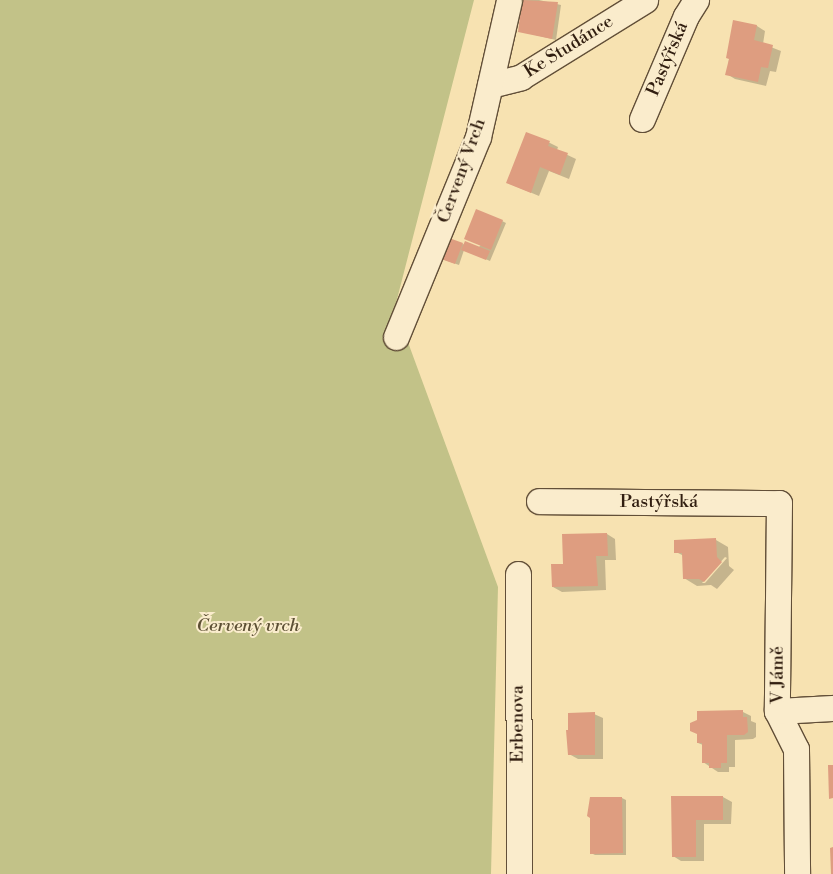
<!DOCTYPE html>
<meta charset="utf-8">
<style>
body{margin:0}
#map{position:relative;width:833px;height:874px;overflow:hidden;background:#f7e2b1;font-family:"Libre Bodoni",serif}
div>[style]{position:absolute}
[style*='--x']{left:calc(var(--x)*1px);top:calc(var(--y)*1px);width:calc(var(--w)*1px);rotate:calc(var(--a)*1deg)}
.green>*{inset:0;background:#c2c288}
.shadow>*{inset:0;background:#0003}
.building>*{inset:0;background:#de9d80}
.roads{filter:drop-shadow(1px 0 #624f38) drop-shadow(-1px 0 #624f38) drop-shadow(0 1px #624f38) drop-shadow(0 -1px #624f38)}
.minor>*{height:25px;margin:-12.5px;padding:0 12.5px;transform-origin:12.5px;border-radius:12.5px;background:#faeccc}
span{translate:-50% -50%;white-space:nowrap;text-align:center;line-height:1.15;-webkit-text-stroke:4px #faeccc;paint-order:stroke}
.street-label{font-size:18px;color:#311e10}
.park-label{font-size:18px;color:#5c4f34;font-style:italic}
</style>
<div id="map">
<div class="green">
<div style="clip-path:polygon(0 0,474px 0,395px 307px,498px 587px,491px 874px,0 874px)"></div>
</div>
<div class="shadow">
<div style="clip-path:polygon(524px 0,539px 0,561px 5px,556px 40px,519px 31px)"></div>
<div style="clip-path:polygon(734px 22px,757px 26px,765px 31px,763px 44px,781px 51px,776px 72px,770px 71px,766px 86px,735px 79px,727px 74px)"></div>
<div style="clip-path:polygon(526px 134px,550px 143px,558px 147px,557px 150px,576px 159px,569px 179px,549px 171px,539px 196px,508px 183px)"></div>
<div style="clip-path:polygon(502px 221px,506px 223px,490px 261px,464px 250px,459px 265px,442px 259px,462px 244px,479px 247px)"></div>
<div style="clip-path:polygon(607px 534px,615px 539px,616px 560px,605px 560px,606px 590px,562px 592px,553px 587px,564px 565px)"></div>
<div style="clip-path:polygon(evenodd,716px 540px,728px 547px,729px 566px,734px 570px,717px 589px,711px 585px,697px 586px,684px 578px,684px 556px,676px 552px,716px 540px,725px 557px,727px 558px,705px 583px,702px 583px,725px 557px)"></div>
<div style="clip-path:polygon(743px 712px,751px 716px,751px 721px,756px 723px,756px 737px,753px 739px,735px 740px,735px 767px,729px 767px,729px 772px,718px 772px,703px 762px,703px 745px,698px 743px)"></div>
<div style="clip-path:polygon(594px 714px,603px 718px,603px 759px,578px 759px,569px 754px)"></div>
<div style="clip-path:polygon(673px 797px,723px 797px,732px 802px,731px 824px,704px 824px,704px 861px,681px 861px,673px 856px)"></div>
<div style="clip-path:polygon(622px 798px,626px 800px,626px 855px,595px 855px,591px 853px)"></div>
</div>
<div class="building">
<div style="clip-path:polygon(522px 0,558px 2px,552px 39px,518px 32px)"></div>
<div style="clip-path:polygon(733px 20px,757px 25px,754px 40px,773px 45px,768px 68px,761px 67px,758px 82px,725px 75px,729px 59px,726px 58px)"></div>
<div style="clip-path:polygon(526px 132px,550px 141px,548px 146px,568px 153px,560px 175px,540px 167px,531px 193px,506px 183px)"></div>
<div style="clip-path:polygon(476px 209px,503px 220px,491px 250px,464px 239px)"></div>
<div style="clip-path:polygon(449px 238px,463px 243px,455px 264px,441px 259px)"></div>
<div style="clip-path:polygon(465px 241px,490px 251px,486px 260px,461px 250px)"></div>
<div style="clip-path:polygon(607px 533px,608px 556px,596px 556px,598px 586px,552px 587px,551px 564px,563px 564px,562px 534px)"></div>
<div style="clip-path:polygon(716px 538px,717px 557px,722px 562px,704px 582px,699px 579px,683px 579px,682px 553px,674px 553px,674px 540px)"></div>
<div style="clip-path:polygon(743px 710px,743px 717px,747px 717px,748px 732px,744px 735px,727px 735px,727px 763px,721px 763px,721px 768px,709px 768px,709px 763px,702px 763px,702px 743px,697px 743px,697px 734px,690px 731px,690px 723px,697px 720px,697px 711px)"></div>
<div style="clip-path:polygon(595px 712px,595px 755px,568px 755px,566px 730px,568px 730px,568px 713px)"></div>
<div style="clip-path:polygon(828px 765px,833px 765px,833px 798px,829px 799px)"></div>
<div style="clip-path:polygon(671px 796px,723px 796px,723px 820px,696px 820px,696px 857px,672px 857px)"></div>
<div style="clip-path:polygon(590px 797px,622px 797px,623px 853px,590px 854px,590px 818px,587px 816px)"></div>
<div style="clip-path:polygon(833px 847px,833px 874px,831px 874px,830px 848px)"></div>
</div>
<div class="roads">
<div class="minor">
<div style="--x:490;--y:85;--w:32;--a:-14"></div>
<div style="--x:521;--y:77;--w:146;--a:-31.8"></div>
<div style="--x:642;--y:119;--w:112;--a:-66.9"></div>
<div style="--x:686;--y:16;--w:19;--a:-58"></div>
<div style="--x:396;--y:337;--w:216;--a:-67.7"></div>
<div style="--x:478;--y:137;--w:140;--a:-77.2"></div>
<div style="--x:539;--y:501;--w:240;--a:0.5"></div>
<div style="--x:779;--y:503;--w:208;--a:90.6"></div>
<div style="--x:777;--y:711;--w:42;--a:63.4"></div>
<div style="--x:796;--y:749;--w:125;--a:89.5"></div>
<div style="--x:518;--y:574;--w:300;--a:89.8"></div>
<div style="--x:777;--y:711;--w:56;--a:-3.1"></div>
</div>
</div>
<div class="street-label">
<span style="left:569px;top:47px;rotate:-32deg">Ke Studánce</span>
<span style="left:668px;top:59px;rotate:-67deg">Pastýřská</span>
<span style="left:462px;top:171px;rotate:-70deg">Červený Vrch</span>
<span style="left:659px;top:502px">Pastýřská</span>
<span style="left:778px;top:675px;rotate:-90deg">V Jámě</span>
<span style="left:518px;top:724px;rotate:-90deg">Erbenova</span>
</div>
<div class="park-label">
<span style="left:248px;top:626px">Červený vrch</span>
</div>
</div>
